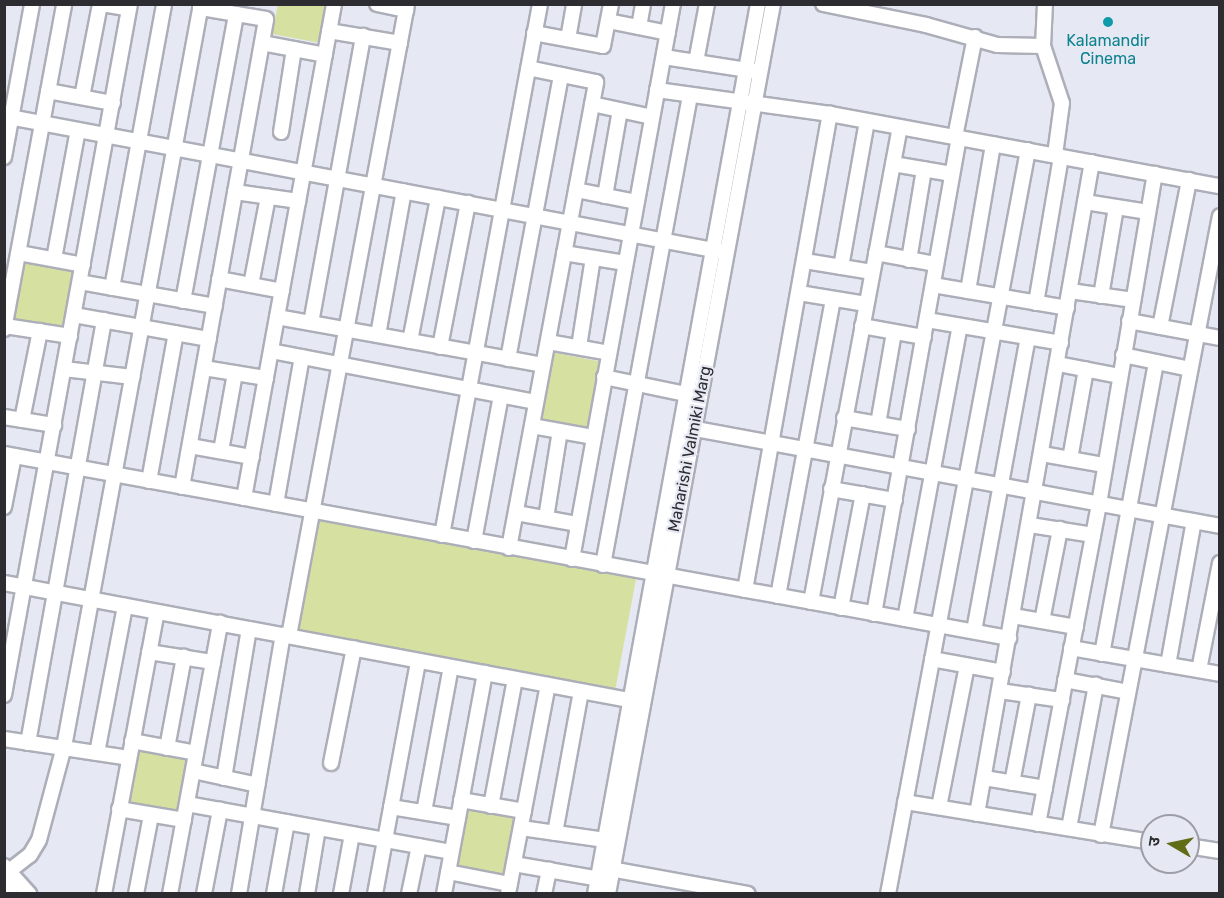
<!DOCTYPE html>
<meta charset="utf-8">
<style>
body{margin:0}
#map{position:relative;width:1224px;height:898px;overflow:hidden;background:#e6e8f3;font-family:Rubik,"Noto Sans Devanagari",sans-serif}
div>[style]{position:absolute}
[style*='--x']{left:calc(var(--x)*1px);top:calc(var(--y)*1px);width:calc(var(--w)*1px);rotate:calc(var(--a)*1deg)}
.green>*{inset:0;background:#d6e0a0}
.roads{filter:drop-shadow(2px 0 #acaeb8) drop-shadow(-2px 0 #acaeb8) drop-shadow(0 2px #acaeb8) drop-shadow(0 -2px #acaeb8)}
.minor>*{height:14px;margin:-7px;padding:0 7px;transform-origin:7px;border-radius:7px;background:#fff}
.dots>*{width:16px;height:16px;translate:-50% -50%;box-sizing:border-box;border:3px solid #e6e8f3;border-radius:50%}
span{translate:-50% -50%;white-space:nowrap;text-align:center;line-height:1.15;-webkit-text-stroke:4.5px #e6e8f3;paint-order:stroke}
.culture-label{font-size:16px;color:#0d838f}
.street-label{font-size:16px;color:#2d2d31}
.frame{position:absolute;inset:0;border:6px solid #2d2d31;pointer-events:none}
.north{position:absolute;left:1140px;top:814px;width:60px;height:60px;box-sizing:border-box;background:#e6e8f3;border:2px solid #9c9da5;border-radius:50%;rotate:279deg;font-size:16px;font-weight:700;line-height:24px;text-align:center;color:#2d2d31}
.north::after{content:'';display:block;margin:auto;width:21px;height:27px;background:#616d16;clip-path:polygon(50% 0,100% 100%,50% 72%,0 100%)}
</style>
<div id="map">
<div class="green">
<div style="clip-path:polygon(278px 5px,333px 5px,326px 44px,272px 34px)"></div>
<div style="clip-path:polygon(24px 257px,78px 266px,66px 332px,12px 322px)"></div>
<div style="clip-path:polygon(550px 352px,603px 362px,591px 428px,538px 418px)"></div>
<div style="clip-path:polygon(316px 519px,636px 579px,615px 691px,295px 631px)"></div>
<div style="clip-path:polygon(136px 743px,189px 752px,177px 818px,124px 808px)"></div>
<div style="clip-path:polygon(466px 804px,519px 814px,507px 879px,454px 870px)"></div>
</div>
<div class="roads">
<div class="minor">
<div style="--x:102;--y:4;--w:27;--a:10"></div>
<div style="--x:377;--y:4;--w:30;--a:12"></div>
<div style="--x:823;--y:4;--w:105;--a:11.5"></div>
<div style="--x:926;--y:25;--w:74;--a:15.7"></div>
<div style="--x:997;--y:45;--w:46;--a:1.2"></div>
<div style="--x:1045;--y:4;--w:42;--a:92.7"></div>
<div style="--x:1043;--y:46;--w:60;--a:71.6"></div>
<div style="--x:1062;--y:103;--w:52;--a:97.7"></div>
<div style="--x:608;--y:21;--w:61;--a:11.3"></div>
<div style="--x:639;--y:27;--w:23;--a:-80"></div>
<div style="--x:329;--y:31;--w:72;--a:9.6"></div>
<div style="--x:534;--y:33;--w:70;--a:10.7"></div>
<div style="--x:603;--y:46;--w:43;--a:-79.2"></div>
<div style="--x:568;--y:39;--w:36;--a:-80"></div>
<div style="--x:262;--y:43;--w:64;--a:10.8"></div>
<div style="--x:664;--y:57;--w:90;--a:8.9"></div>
<div style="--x:696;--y:62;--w:59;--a:-79.3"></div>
<div style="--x:657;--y:90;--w:175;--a:7.9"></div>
<div style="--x:830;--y:114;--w:397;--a:10.5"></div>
<div style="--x:48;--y:91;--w:66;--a:10.5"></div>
<div style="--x:82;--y:97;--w:95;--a:-79"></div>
<div style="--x:592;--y:104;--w:61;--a:12.2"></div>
<div style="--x:4;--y:116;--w:728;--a:10.69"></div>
<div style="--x:281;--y:132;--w:84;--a:-81.1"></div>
<div style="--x:955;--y:137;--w:102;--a:-78.7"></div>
<div style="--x:4;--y:157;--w:156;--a:-79.6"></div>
<div style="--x:893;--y:164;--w:60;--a:9.6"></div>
<div style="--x:576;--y:190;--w:61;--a:11.3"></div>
<div style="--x:235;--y:192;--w:64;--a:8.1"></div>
<div style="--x:605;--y:196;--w:87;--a:-80.1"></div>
<div style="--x:1085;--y:202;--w:64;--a:9"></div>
<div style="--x:19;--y:253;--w:65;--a:10.6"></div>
<div style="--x:564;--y:253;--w:62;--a:9.3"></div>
<div style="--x:876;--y:253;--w:61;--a:10.4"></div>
<div style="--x:54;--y:259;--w:131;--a:-79.5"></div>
<div style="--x:909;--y:260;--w:92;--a:-80.6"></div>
<div style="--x:805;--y:261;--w:68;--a:9.3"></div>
<div style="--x:841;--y:267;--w:148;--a:-79.9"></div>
<div style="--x:219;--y:279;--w:64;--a:10.8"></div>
<div style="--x:80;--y:282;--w:137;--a:10.1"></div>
<div style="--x:251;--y:285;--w:90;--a:-79.1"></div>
<div style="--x:933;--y:285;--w:136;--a:9.7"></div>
<div style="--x:112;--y:288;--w:289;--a:-79.6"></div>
<div style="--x:968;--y:291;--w:149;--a:-80.3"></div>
<div style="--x:1070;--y:291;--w:64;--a:8.1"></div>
<div style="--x:799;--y:293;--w:68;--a:9.3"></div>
<div style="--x:1101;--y:296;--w:90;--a:-80.4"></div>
<div style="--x:183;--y:301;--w:292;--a:-79.5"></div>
<div style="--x:1036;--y:303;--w:148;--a:-80.3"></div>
<div style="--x:74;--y:315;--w:137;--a:10.1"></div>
<div style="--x:277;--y:317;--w:270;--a:10.2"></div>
<div style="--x:927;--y:320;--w:136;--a:9.7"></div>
<div style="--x:1129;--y:321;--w:93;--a:10.6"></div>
<div style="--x:311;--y:323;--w:292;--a:-79.7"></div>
<div style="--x:5;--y:326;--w:66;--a:8.7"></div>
<div style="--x:862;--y:326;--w:63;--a:10.1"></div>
<div style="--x:1160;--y:327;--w:150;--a:-78.8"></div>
<div style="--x:4;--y:329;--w:330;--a:-79.5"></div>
<div style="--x:378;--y:335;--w:146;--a:-79.8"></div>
<div style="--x:410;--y:341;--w:146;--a:-78.9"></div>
<div style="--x:548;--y:342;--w:62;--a:10.2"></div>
<div style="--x:440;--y:347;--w:147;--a:-79"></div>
<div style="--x:579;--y:347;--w:90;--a:-81.1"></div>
<div style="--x:271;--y:351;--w:270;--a:10.9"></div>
<div style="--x:1123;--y:355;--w:68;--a:11.8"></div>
<div style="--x:508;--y:359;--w:289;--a:-79.4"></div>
<div style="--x:1058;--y:364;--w:62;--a:11.1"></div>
<div style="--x:204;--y:368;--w:63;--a:9.2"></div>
<div style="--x:64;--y:369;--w:69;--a:6.6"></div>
<div style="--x:604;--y:377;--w:84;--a:11.7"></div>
<div style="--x:4;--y:417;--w:51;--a:9.1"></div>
<div style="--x:844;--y:418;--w:65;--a:9.8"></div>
<div style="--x:22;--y:420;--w:91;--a:-78.6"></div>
<div style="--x:878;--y:424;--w:93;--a:-80.1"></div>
<div style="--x:532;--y:426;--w:63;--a:10.1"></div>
<div style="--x:685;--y:427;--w:544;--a:10.48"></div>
<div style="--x:190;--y:446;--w:63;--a:10.1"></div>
<div style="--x:221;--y:451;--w:79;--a:-79.8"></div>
<div style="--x:4;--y:454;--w:1022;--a:10.38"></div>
<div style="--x:1042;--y:454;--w:62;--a:10.2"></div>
<div style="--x:1070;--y:459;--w:91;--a:-79.9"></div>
<div style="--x:149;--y:481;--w:150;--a:-79.7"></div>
<div style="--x:182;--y:487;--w:475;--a:-79.8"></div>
<div style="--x:266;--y:19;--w:67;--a:-170.5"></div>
<div style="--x:831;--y:489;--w:65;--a:9.8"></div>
<div style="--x:244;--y:498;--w:502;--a:-79.67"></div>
<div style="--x:276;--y:504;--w:149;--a:-80"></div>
<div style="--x:4;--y:507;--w:52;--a:-78.9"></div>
<div style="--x:516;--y:513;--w:63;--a:10.1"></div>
<div style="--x:546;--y:518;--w:88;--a:-80.9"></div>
<div style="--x:1030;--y:525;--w:64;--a:9"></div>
<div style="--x:442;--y:535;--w:540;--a:-79.54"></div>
<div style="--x:474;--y:541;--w:147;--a:-79.5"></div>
<div style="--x:509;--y:548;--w:474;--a:-79.4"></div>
<div style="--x:596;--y:82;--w:69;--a:-168.4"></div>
<div style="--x:572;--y:559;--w:564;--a:-79.69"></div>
<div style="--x:603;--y:565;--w:477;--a:-79.5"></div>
<div style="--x:4;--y:583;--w:646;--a:10.61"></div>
<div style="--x:745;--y:590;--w:484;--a:-79.9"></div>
<div style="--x:778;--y:596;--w:302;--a:-79.5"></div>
<div style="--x:811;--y:602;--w:483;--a:-79.4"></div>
<div style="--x:841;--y:608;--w:116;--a:-79.1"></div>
<div style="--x:874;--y:614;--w:484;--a:-79.9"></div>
<div style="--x:1013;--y:616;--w:64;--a:9.9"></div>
<div style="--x:905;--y:619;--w:298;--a:-79.4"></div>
<div style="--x:1042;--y:621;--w:94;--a:-78.9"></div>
<div style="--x:974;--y:631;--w:298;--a:-79.6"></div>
<div style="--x:289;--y:636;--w:643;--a:-79.42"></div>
<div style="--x:1071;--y:648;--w:151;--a:9.9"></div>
<div style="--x:149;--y:652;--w:65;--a:8.9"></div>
<div style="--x:1102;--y:654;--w:297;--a:-79.5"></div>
<div style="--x:932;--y:659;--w:72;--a:10.4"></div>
<div style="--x:1168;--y:665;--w:146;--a:-79.8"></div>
<div style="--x:1199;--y:670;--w:109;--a:-78.9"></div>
<div style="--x:1065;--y:680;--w:64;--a:10.8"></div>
<div style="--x:1000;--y:691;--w:63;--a:8.3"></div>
<div style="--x:4;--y:695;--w:702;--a:-79.67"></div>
<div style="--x:4;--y:739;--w:126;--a:8.6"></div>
<div style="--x:132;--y:741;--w:65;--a:10.6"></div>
<div style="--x:28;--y:743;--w:430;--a:-79.8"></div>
<div style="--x:167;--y:748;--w:93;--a:-79.4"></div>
<div style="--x:97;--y:753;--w:150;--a:-79.2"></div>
<div style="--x:331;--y:763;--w:117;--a:-78.7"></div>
<div style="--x:193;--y:771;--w:66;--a:12.2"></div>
<div style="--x:224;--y:778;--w:151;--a:-80.5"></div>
<div style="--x:984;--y:778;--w:62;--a:9.3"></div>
<div style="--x:1012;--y:783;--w:90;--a:-79.1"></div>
<div style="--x:461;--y:800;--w:64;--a:9.9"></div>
<div style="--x:905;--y:802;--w:250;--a:9.2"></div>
<div style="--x:187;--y:804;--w:268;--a:10.3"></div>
<div style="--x:491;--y:806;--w:129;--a:-79.3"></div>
<div style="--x:391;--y:807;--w:68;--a:9.3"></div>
<div style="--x:939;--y:807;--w:144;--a:-78.8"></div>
<div style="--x:119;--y:809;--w:66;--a:9.6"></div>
<div style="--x:424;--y:812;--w:147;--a:-79.5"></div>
<div style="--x:977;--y:814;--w:662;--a:-80"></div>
<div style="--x:1038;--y:824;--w:326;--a:-79.2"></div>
<div style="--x:1099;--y:504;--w:335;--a:-80.4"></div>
<div style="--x:521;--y:828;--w:85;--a:8.1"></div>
<div style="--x:1069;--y:828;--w:146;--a:-79.3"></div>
<div style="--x:555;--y:833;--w:144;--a:-79.6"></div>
<div style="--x:1101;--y:835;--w:630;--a:-79.12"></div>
<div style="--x:1188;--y:846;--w:32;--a:9"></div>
<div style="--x:514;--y:864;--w:93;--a:9.9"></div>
<div style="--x:4;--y:866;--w:38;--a:48"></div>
<div style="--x:605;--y:868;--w:145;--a:10.3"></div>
<div style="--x:448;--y:872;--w:63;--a:11"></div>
<div style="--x:4;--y:875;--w:33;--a:-38"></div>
<div style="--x:30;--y:855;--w:17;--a:-59"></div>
<div style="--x:39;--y:840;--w:96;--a:-75"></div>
<div style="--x:64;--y:747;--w:756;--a:-79.55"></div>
<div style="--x:4;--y:885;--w:11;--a:52"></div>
<div style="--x:104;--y:894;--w:287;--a:-79.4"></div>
<div style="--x:136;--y:894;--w:80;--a:-79.2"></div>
<div style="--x:170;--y:894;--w:276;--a:-79.5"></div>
<div style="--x:204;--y:894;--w:86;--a:-79.2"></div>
<div style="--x:239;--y:894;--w:263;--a:-80.4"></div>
<div style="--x:274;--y:894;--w:73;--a:-79.8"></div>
<div style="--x:307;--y:894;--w:67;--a:-80.5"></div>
<div style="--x:341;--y:894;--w:61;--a:-79.6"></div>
<div style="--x:375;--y:894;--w:237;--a:-79.5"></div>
<div style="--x:409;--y:894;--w:49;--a:-78.2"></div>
<div style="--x:444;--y:894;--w:225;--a:-79.5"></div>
<div style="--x:508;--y:894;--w:213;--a:-79.2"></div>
<div style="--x:544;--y:894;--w:25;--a:-78"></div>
<div style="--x:595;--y:894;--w:905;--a:-79.62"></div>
<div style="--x:608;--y:894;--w:905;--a:-79.5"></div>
<div style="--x:888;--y:894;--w:757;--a:-79.34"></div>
</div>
</div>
<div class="dots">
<div style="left:1108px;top:22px;background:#0f9aa8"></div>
</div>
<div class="culture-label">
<span style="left:1108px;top:50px">Kalamandir<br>Cinema</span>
</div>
<div class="street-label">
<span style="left:690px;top:449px;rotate:-79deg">Maharishi Valmiki Marg</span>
</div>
<div class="frame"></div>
<div class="north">उ</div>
</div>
